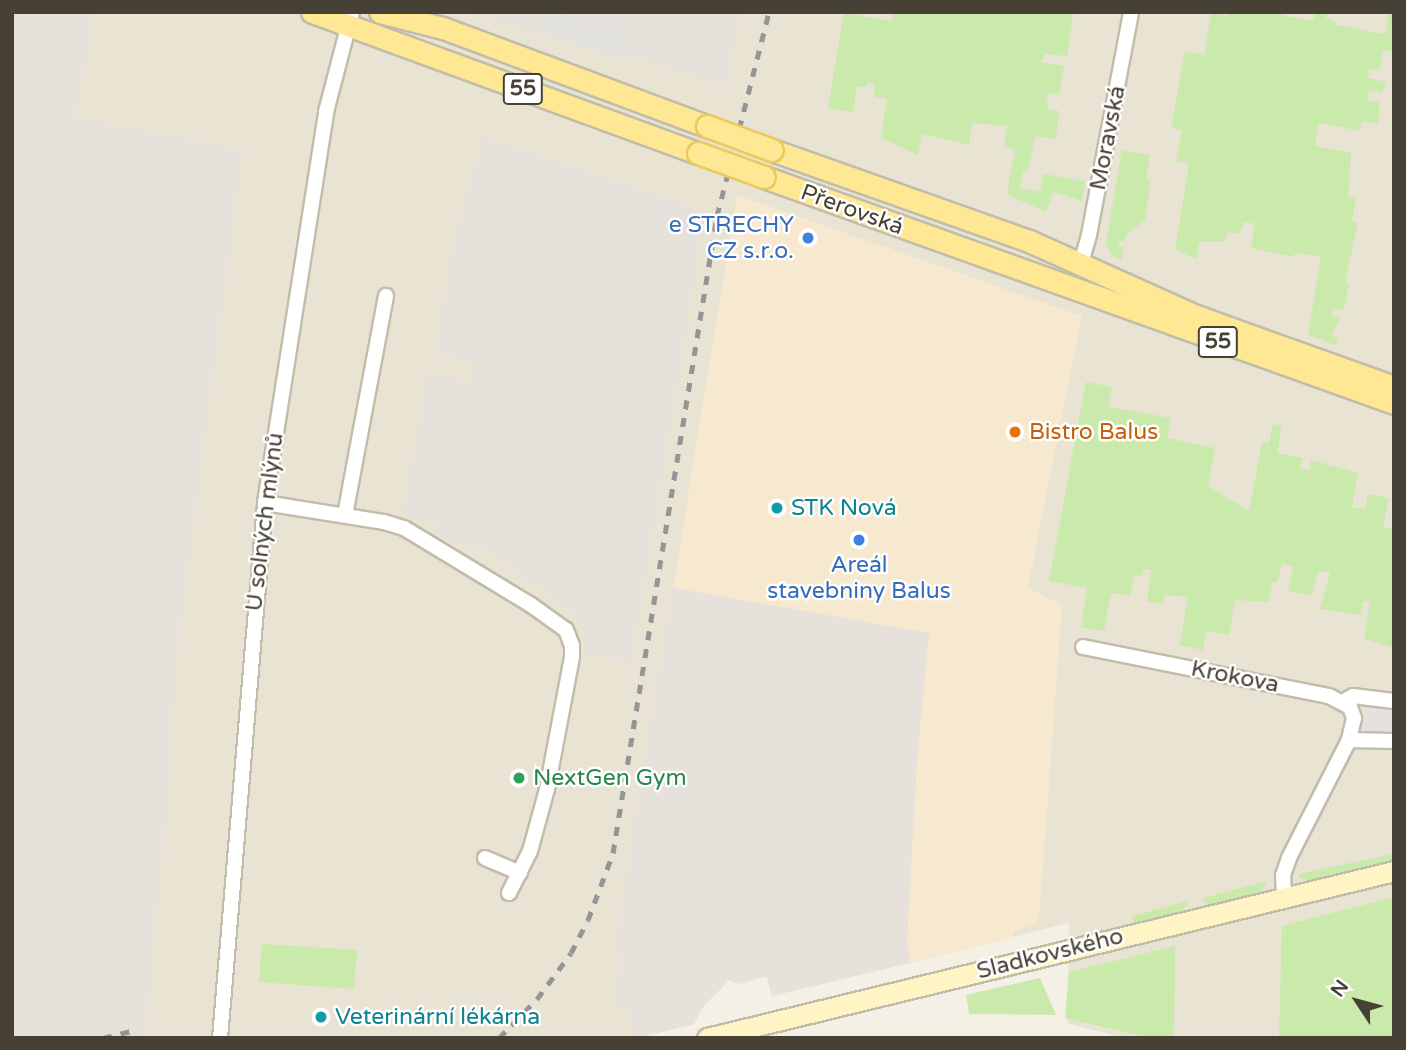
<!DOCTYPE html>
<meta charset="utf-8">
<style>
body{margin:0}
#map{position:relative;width:1406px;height:1050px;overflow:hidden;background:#f4f0e5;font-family:"Varela Round",sans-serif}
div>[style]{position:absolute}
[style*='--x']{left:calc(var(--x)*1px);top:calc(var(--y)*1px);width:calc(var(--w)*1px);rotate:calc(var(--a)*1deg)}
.residential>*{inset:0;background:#e8e3d3}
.commercial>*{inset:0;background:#f7e9cf}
.industrial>*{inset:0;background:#e6e1da}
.green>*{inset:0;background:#c9eaab}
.parking>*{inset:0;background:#e4e2de}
.roads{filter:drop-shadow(2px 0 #c2bcaa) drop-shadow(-2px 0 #c2bcaa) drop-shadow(0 2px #c2bcaa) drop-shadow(0 -2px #c2bcaa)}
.street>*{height:14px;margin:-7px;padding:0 7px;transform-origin:7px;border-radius:7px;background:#fff}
.secondary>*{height:19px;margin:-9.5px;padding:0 9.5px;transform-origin:9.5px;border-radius:9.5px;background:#fff5c4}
.primary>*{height:21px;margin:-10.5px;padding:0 10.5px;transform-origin:10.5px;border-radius:10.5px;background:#ffe893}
.rail>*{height:5px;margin-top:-2.5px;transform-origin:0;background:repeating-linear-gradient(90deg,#959595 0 9px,transparent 0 18px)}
.bridges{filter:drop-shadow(2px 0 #eaca5c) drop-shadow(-2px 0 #eaca5c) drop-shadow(0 2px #eaca5c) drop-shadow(0 -2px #eaca5c)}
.primary-bridge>*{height:21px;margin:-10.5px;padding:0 10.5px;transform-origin:10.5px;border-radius:10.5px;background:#ffe893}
.dots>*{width:19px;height:19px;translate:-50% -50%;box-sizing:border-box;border:4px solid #fff;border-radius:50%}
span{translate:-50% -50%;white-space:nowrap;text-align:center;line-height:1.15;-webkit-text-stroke:5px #fff;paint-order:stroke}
.shield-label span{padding:2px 5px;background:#fff;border:2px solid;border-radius:5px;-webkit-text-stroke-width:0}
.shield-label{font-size:21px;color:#464134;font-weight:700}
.street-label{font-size:23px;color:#464134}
.shop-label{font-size:23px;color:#366cbe}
.right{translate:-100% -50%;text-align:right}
.food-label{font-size:23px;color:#c56008}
.left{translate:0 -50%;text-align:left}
.culture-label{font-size:23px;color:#0d838f}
.leisure-label{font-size:23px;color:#27864d}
.frame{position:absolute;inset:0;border:14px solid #464134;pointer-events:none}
.north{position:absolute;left:1322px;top:966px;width:70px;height:70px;-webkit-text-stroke:5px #fff;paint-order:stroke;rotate:306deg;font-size:19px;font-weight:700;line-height:28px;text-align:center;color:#464134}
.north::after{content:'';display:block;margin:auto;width:24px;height:32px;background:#464134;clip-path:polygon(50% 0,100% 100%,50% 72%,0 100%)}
</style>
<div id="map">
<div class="residential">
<div style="clip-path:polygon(12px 12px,1394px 12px,1394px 1038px,1124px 1038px,1067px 1023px,1069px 923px,772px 996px,767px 976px,739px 984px,729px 980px,702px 1008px,694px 1024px,636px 1038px,12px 1038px)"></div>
</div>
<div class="commercial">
<div style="clip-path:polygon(737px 195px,1082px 316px,1028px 588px,1061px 604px,1062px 608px,1039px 920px,1036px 924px,1014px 932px,1013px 938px,910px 963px,907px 939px,917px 758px,929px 633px,673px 588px)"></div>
</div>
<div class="industrial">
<div style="clip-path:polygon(12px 12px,94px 12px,74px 118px,242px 151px,175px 661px,169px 777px,144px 1038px,12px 1038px)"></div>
<div style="clip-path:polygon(466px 12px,739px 12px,726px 86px,641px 58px,621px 58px)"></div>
<div style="clip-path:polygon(483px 137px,686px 206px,704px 216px,631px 662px,585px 653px,585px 627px,572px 611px,487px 548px,443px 540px,437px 522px,402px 516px,428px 376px,471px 382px,475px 360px,435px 353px,455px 239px)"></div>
<div style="clip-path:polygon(673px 588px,929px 633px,917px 758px,907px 939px,910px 963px,772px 996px,767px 976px,739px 984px,729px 980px,702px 1008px,694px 1024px,637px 1038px,630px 1011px,621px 1009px,612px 995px,620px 979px,619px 920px)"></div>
</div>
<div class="green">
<div style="clip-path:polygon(894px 12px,1064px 12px,1073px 15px,1067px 56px,1045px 54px,1040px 62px,1064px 66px,1059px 95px,1048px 93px,1046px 99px,1048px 100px,1047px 109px,1059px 111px,1056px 139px,1035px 136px,1028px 171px,1023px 171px,1020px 188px,1040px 192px,1043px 174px,1085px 181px,1082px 201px,1053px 192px,1046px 212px,1007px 194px,1015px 149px,1004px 146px,1007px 126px,972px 123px,969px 145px,922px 134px,918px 155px,881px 138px,887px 99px,874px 97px,874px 84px,867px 83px,866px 87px,857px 86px,853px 112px,828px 108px,844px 13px,892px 21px)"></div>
<div style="clip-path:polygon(1228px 12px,1281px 12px,1281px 15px,1313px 21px,1315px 12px,1327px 12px,1326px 18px,1336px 21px,1336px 25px,1385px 34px,1389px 12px,1394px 12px,1394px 52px,1383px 50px,1379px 71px,1369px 69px,1368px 78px,1386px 82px,1382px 93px,1369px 91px,1368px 100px,1380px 102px,1378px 124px,1362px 121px,1360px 131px,1319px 123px,1315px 146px,1351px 153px,1348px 196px,1356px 198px,1352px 221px,1358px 223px,1345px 282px,1349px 284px,1344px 310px,1333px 309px,1332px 317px,1339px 318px,1332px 335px,1338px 338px,1336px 345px,1308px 335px,1321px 257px,1295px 253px,1294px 257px,1251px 248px,1255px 224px,1244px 222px,1240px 234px,1227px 232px,1225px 242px,1199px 242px,1197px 259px,1175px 250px,1189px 164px,1176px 161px,1182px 131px,1171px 128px,1185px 51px,1204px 55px,1211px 13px,1227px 16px)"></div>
<div style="clip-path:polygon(1122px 150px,1150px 155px,1146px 179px,1151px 181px,1145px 220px,1126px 235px,1125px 241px,1119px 241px,1118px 247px,1124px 248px,1121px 260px,1111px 255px,1106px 243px)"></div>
<div style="clip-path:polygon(1086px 382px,1112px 387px,1108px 407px,1171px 418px,1167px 438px,1215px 448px,1208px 486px,1249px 511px,1262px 442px,1269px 443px,1273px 424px,1282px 427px,1277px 453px,1303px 458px,1300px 468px,1309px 470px,1311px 460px,1358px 473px,1352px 508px,1365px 509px,1368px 494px,1389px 498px,1383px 527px,1394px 529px,1394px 648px,1364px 639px,1370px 602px,1363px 601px,1361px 615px,1320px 609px,1330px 573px,1318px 571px,1312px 596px,1288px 591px,1293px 566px,1282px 564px,1277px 582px,1272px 582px,1269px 602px,1235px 600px,1229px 635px,1206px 631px,1203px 650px,1180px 645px,1188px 597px,1165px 595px,1163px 604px,1147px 601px,1151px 570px,1144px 569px,1142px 576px,1135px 575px,1130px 596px,1111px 593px,1104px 631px,1081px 627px,1087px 588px,1049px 581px)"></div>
<div style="clip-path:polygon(1394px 854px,1394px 861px,1311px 882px,1298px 877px,1298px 874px)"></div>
<div style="clip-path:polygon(1268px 881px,1259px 894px,1206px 907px,1203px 898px)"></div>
<div style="clip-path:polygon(1394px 897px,1394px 1038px,1279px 1038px,1282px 926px)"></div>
<div style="clip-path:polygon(1188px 901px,1188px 906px,1182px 908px,1186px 911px,1135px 925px,1132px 916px)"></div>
<div style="clip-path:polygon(262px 944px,357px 950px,354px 989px,259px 982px)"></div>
<div style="clip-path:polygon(1175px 946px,1174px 1038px,1149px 1038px,1065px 1018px,1069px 972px)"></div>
<div style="clip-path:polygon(1040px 978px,1056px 1015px,969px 1014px,966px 995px)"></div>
</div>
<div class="parking">
<div style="clip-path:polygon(546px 12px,628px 27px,621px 58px,543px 35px)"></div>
<div style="clip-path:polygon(1359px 706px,1394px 709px,1394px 734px,1357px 731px)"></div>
</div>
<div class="roads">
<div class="street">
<div style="--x:1081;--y:263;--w:29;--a:-74"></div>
<div style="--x:1089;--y:235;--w:227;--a:-79.3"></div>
<div style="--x:265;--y:503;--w:121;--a:9.1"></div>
<div style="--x:384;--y:522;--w:21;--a:17"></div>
<div style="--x:404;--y:528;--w:149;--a:31.2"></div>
<div style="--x:531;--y:605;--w:43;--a:35.5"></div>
<div style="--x:566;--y:630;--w:17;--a:69"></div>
<div style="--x:572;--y:646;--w:11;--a:90"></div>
<div style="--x:572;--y:657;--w:134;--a:100.7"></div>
<div style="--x:547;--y:789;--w:64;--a:105.3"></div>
<div style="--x:530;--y:851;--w:47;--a:116.6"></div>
<div style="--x:345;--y:515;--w:223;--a:-79.4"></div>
<div style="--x:1083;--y:647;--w:251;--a:11.3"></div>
<div style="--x:1329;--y:696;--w:24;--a:28"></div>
<div style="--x:1350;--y:707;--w:12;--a:70"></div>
<div style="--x:1354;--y:718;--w:23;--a:103"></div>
<div style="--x:1349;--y:740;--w:132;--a:117"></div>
<div style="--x:1289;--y:858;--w:18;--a:109"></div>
<div style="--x:1283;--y:875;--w:22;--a:87"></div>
<div style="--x:1344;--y:701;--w:10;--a:-29"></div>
<div style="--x:1353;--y:696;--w:41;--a:7"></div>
<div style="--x:1349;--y:740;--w:45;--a:1.3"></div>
<div style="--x:485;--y:858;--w:38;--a:23"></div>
<div style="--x:220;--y:1038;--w:537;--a:-85.19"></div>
<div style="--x:265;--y:503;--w:396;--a:-81.1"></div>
<div style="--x:326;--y:112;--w:103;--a:-75.4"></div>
</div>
<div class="secondary">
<div style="--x:707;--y:1038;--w:707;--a:-13.66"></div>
</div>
<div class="primary">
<div style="--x:312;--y:12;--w:411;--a:20.1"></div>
<div style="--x:380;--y:12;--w:65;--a:14.3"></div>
<div style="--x:443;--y:28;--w:282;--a:20.4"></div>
<div style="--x:772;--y:150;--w:273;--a:19.5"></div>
<div style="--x:1029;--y:241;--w:183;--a:24.2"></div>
<div style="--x:1196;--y:316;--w:210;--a:19.7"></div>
<div style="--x:764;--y:177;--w:669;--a:19.73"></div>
</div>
</div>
<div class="rail">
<div style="--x:103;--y:1038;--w:32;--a:-14"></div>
<div style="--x:499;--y:1038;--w:54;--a:-45.7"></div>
<div style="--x:537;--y:999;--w:57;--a:-53.5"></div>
<div style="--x:571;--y:953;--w:37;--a:-63"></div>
<div style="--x:588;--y:920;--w:72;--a:-69.5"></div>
<div style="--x:613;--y:853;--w:645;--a:-80.73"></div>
<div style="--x:717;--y:216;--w:211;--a:-75.7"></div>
</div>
<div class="bridges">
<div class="primary-bridge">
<div style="--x:707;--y:126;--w:69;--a:20.3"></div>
<div style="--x:698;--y:153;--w:70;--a:20"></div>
</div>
</div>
<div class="dots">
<div style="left:808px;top:238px;background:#3f7fe0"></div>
<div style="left:1015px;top:432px;background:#e8710a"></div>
<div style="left:777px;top:508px;background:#0f9aa8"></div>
<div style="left:859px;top:540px;background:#3f7fe0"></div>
<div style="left:519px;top:778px;background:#2e9e5b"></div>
<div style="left:321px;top:1017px;background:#0f9aa8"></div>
</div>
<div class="shield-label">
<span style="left:523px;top:89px">55</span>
<span style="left:1218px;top:342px">55</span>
</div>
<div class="street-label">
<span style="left:1108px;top:138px;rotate:-79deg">Moravská</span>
<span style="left:852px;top:210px;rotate:20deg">Přerovská</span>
<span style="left:265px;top:522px;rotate:-83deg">U solných mlýnů</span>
<span style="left:1235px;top:677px;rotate:11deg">Krokova</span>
<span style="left:1050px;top:954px;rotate:-14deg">Sladkovského</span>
</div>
<div class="shop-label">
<span class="right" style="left:794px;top:238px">e STRECHY<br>CZ s.r.o.</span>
<span style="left:859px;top:578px">Areál<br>stavebniny Balus</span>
</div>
<div class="food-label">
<span class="left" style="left:1029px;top:432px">Bistro Balus</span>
</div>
<div class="culture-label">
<span class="left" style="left:791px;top:508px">STK Nová</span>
<span class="left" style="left:335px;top:1017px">Veterinární lékárna</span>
</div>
<div class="leisure-label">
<span class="left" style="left:533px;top:778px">NextGen Gym</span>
</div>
<div class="frame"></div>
<div class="north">N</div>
</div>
